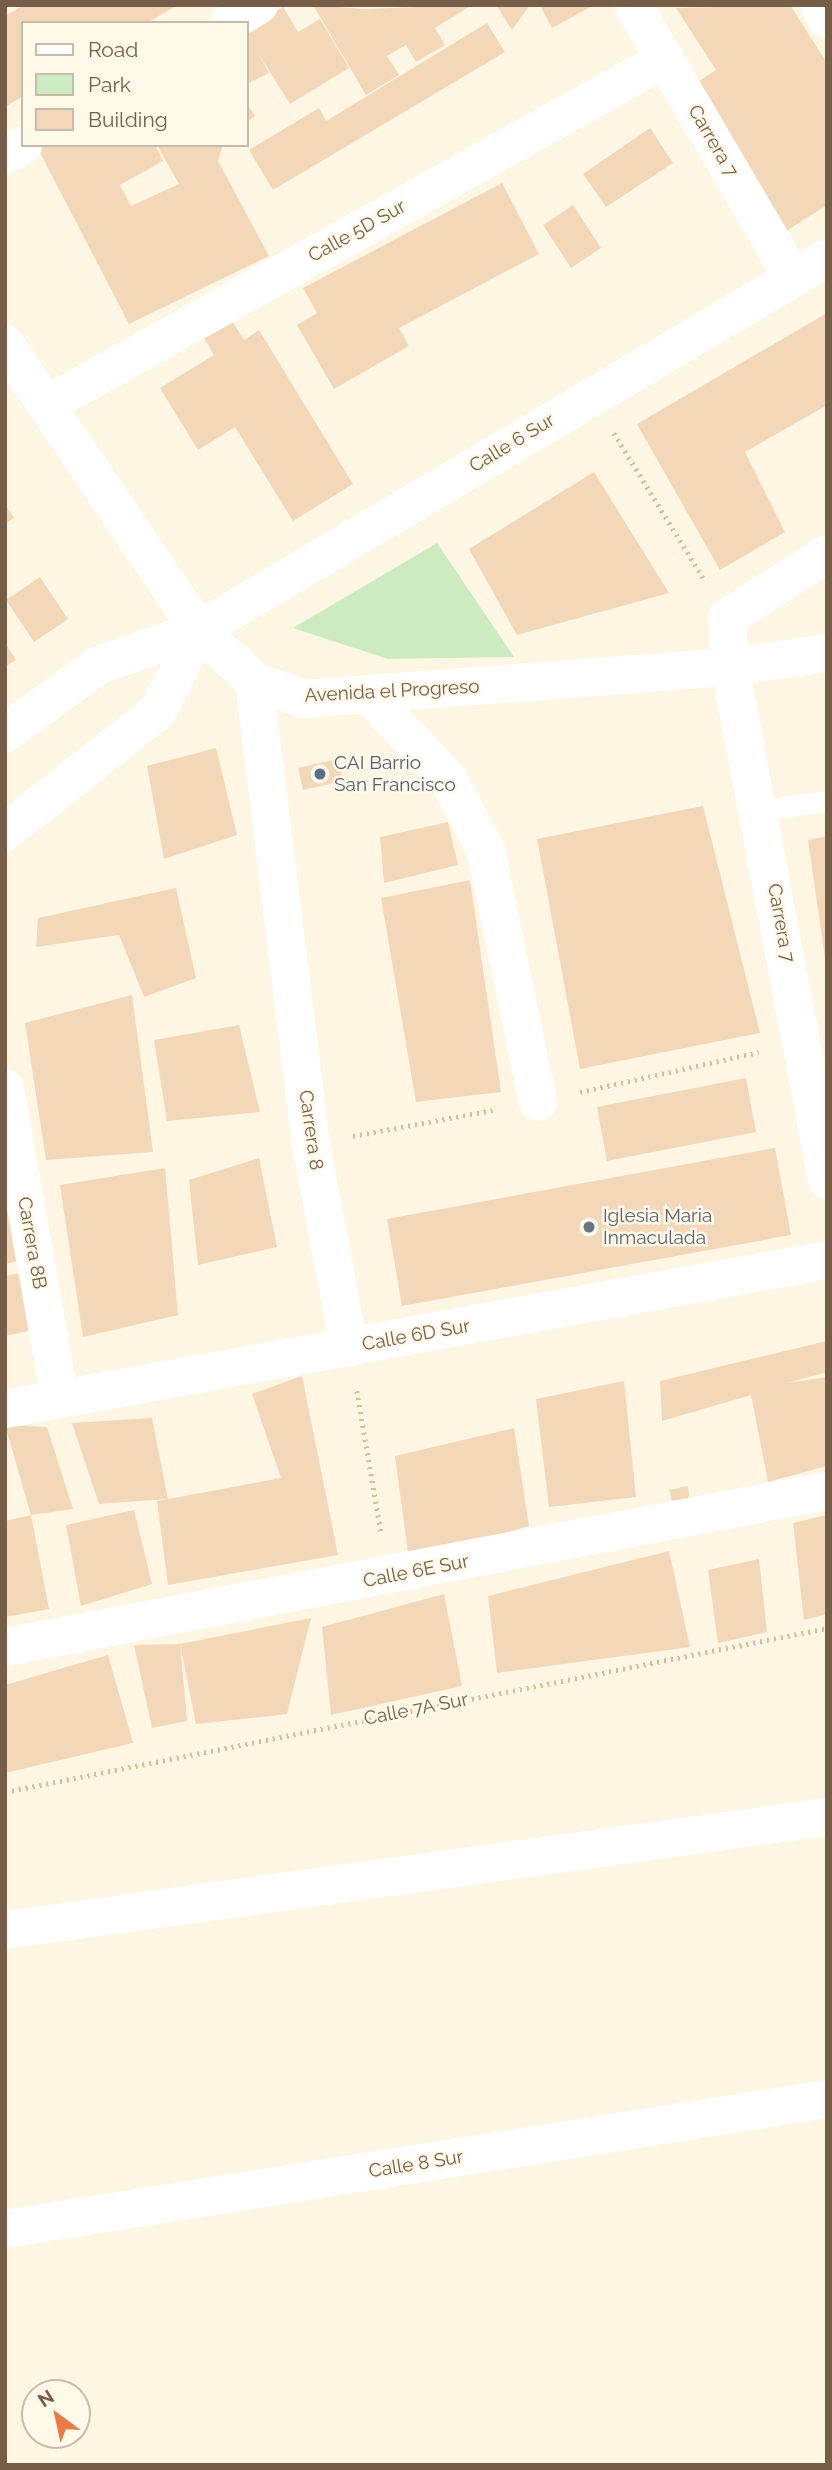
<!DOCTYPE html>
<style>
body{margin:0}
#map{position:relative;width:832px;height:2470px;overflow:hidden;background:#fdf6e3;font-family:Raleway,sans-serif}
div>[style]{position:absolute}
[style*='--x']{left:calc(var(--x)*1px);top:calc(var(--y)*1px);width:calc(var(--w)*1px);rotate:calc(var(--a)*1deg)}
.green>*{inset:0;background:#cdebc1}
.building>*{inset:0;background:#f3d7b9}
.path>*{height:4.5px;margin-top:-2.25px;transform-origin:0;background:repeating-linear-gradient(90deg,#d8ba9c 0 2px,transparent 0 7px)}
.lane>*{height:21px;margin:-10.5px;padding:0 10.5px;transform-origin:10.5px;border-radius:10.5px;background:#fff}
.street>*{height:38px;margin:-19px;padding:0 19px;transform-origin:19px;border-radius:19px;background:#fff}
.secondary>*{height:38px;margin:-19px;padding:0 19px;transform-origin:19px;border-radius:19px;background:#fff}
.dots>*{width:19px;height:19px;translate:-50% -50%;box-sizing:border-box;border:4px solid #fff9ea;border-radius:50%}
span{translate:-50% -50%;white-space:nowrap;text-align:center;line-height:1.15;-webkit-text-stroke:5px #fff9ea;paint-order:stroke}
.street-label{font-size:19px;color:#765d48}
.service-label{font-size:19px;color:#4e5e75}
.left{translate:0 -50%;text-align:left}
.worship-label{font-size:19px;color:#5b616d}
.frame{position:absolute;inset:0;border:7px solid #765d48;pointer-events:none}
.legend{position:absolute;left:21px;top:21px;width:228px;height:126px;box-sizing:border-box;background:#fff9ea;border:2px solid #c8bba9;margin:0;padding:9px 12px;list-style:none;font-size:21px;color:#765d48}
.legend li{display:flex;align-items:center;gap:14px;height:35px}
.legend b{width:35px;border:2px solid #c8bba9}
.north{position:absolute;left:21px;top:2379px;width:70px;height:70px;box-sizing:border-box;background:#fff9ea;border:2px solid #c8bba9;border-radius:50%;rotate:327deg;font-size:19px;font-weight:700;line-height:28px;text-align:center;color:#765d48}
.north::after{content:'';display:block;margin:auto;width:24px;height:32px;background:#ec7b43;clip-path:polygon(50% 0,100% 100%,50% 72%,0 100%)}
</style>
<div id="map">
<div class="green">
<div style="clip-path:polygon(437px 543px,514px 657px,388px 659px,293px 628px)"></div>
</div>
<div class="building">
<div style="clip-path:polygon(24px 5px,177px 5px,147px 23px,23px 23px,23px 96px,5px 107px,5px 16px)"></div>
<div style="clip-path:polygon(313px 5px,364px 9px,472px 5px,435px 28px,445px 45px,416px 62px,406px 45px,387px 56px,399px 75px,366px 95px)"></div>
<div style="clip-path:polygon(496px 5px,530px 5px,512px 30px)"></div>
<div style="clip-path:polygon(540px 5px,594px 5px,552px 28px)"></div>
<div style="clip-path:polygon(790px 5px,827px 63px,827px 205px,783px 233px,690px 87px,716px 70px,676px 8px)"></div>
<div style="clip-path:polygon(283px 7px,298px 32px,320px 19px,349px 68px,290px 104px,258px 53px,269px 73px,247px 84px,247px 30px)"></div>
<div style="clip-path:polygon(487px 23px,505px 52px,273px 190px,249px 150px,319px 108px,326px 121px)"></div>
<div style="clip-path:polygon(247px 104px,255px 116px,247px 122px)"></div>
<div style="clip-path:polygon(650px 128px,673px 163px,606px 207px,583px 174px)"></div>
<div style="clip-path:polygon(36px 145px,155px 145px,163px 161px,120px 185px,131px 206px,179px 184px,157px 145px,223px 145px,218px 161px,269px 256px,129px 324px)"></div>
<div style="clip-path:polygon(502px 183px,539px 254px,399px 328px,409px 346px,334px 389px,297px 325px,317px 313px,303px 288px)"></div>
<div style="clip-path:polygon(573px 205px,601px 248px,571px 268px,543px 225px)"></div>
<div style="clip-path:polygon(827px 313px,827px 405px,745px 452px,785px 532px,720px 570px,637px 424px)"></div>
<div style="clip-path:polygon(231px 319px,244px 340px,259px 330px,353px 484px,293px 521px,235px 427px,198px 450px,160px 388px,214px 355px,203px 336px)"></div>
<div style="clip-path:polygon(594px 472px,669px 593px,517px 635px,469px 549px)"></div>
<div style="clip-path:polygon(5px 504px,14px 518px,5px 524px)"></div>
<div style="clip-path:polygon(40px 577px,68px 619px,34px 642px,6px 600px)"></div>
<div style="clip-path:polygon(5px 643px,16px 660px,5px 667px)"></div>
<div style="clip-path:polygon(216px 748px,237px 835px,164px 859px,147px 766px)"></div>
<div style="clip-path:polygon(338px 759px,343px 781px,303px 790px,298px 768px)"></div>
<div style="clip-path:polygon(703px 806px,760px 1033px,580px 1069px,537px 839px)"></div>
<div style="clip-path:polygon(448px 822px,458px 865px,384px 883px,380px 837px)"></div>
<div style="clip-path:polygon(827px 836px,827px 958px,825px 958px,808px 840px)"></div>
<div style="clip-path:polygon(470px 880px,501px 1092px,416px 1102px,381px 898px)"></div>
<div style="clip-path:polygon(176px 888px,196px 978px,144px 997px,119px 935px,36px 947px,38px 918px)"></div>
<div style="clip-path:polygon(132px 995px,153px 1152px,46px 1160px,25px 1023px)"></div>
<div style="clip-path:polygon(239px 1025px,260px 1112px,167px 1121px,154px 1040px)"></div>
<div style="clip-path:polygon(746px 1078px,756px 1132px,607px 1161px,597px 1107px)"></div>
<div style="clip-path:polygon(775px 1148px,791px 1235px,402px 1306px,387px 1219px)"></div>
<div style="clip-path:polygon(259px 1158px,277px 1247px,198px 1265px,189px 1180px)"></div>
<div style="clip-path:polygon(5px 1165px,24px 1260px,5px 1264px)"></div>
<div style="clip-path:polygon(165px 1168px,178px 1315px,83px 1337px,60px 1185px)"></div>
<div style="clip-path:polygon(22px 1273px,29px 1331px,5px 1336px,5px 1276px)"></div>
<div style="clip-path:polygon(827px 1341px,827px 1372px,787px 1383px,827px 1377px,827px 1466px,768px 1482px,751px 1395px,662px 1421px,660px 1381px)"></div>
<div style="clip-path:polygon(302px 1376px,338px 1555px,168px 1585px,157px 1501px,168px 1499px,99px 1504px,72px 1423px,152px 1418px,168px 1499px,281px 1478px,252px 1394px)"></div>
<div style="clip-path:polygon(624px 1381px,636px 1497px,549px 1507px,536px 1399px)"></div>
<div style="clip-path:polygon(5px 1425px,47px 1427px,73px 1509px,31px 1515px)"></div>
<div style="clip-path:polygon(514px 1428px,529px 1526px,409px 1560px,395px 1456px)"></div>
<div style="clip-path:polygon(688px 1486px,690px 1504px,673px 1504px,669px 1490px)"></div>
<div style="clip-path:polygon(134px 1510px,152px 1584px,81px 1606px,66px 1525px)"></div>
<div style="clip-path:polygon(31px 1515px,49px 1609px,5px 1617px,5px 1521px)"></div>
<div style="clip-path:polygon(827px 1515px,827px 1614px,804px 1620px,793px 1523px)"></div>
<div style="clip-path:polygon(669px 1551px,690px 1647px,497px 1673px,488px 1596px)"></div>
<div style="clip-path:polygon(759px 1559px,767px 1632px,718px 1643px,708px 1570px)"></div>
<div style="clip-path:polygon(444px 1594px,462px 1686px,331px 1715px,322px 1627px)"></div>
<div style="clip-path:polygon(311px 1618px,287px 1714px,196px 1724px,180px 1644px)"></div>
<div style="clip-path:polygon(180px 1644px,187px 1721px,152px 1728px,134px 1645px)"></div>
<div style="clip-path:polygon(108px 1655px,133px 1743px,5px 1773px,5px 1685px)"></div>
</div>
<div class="path">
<div style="--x:614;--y:433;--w:174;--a:58.4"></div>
<div style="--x:580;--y:1092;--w:183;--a:-12.6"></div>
<div style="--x:353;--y:1136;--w:142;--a:-10.5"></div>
<div style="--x:357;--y:1391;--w:142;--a:80.3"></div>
<div style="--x:5;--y:1792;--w:838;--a:-11.28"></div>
</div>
<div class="lane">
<div style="--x:761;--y:810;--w:67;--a:-7.8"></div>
</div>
<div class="street">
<div style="--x:633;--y:5;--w:316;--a:59.6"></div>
<div style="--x:819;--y:5;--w:16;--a:60"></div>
<div style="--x:229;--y:23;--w:35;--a:-31"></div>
<div style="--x:5;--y:155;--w:21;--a:-29"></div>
<div style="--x:50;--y:403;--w:705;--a:-29.22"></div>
<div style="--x:827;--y:554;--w:119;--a:147.4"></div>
<div style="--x:727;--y:618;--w:49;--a:86.5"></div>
<div style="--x:730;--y:667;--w:522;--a:79.29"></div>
<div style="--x:199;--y:630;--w:730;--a:-30.64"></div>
<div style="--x:254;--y:681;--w:466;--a:83"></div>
<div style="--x:311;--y:1144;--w:207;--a:79.4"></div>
<div style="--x:370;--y:696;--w:114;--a:46.8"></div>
<div style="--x:448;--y:779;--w:81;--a:62.2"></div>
<div style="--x:486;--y:851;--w:256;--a:78.3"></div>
<div style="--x:5;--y:1088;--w:316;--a:80"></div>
<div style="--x:5;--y:1409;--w:835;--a:-10.27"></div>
<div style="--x:5;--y:1647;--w:837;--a:-10.75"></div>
<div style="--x:5;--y:1930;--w:830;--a:-7.83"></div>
<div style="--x:5;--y:2229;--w:832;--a:-8.99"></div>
</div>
<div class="secondary">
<div style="--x:5;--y:344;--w:346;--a:55.9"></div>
<div style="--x:199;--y:630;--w:75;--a:42.8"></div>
<div style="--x:254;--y:681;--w:52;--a:20.2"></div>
<div style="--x:303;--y:699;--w:428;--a:-4.3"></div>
<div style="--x:730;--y:667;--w:98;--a:-8.2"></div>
<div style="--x:5;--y:733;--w:116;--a:-35.9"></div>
<div style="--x:99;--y:665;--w:106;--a:-19.3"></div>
<div style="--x:5;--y:832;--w:195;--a:-38.3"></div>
<div style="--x:158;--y:711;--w:91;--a:-63.2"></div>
</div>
<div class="dots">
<div style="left:320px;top:774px;background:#5c6f8a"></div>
<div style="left:589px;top:1227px;background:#6b7280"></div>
</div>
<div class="street-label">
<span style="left:713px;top:141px;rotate:60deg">Carrera 7</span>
<span style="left:357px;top:231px;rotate:-29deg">Calle 5D Sur</span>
<span style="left:512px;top:443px;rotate:-31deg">Calle 6 Sur</span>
<span style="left:392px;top:691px;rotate:-3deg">Avenida el Progreso</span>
<span style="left:781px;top:923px;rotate:80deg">Carrera 7</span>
<span style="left:311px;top:1130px;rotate:82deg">Carrera 8</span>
<span style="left:32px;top:1243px;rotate:80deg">Carrera 8B</span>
<span style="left:416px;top:1335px;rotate:-10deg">Calle 6D Sur</span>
<span style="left:416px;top:1571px;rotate:-11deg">Calle 6E Sur</span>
<span style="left:416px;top:1709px;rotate:-11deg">Calle 7A Sur</span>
<span style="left:416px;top:2164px;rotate:-9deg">Calle 8 Sur</span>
</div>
<div class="service-label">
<span class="left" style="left:334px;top:774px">CAI Barrio<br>San Francisco</span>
</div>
<div class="worship-label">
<span class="left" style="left:603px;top:1227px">Iglesia Maria<br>Inmaculada</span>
</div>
<div class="frame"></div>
<ul class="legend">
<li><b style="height:9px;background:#fff"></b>Road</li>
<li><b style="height:19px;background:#cdebc1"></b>Park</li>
<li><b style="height:19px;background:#f3d7b9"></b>Building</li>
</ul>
<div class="north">N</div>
</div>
